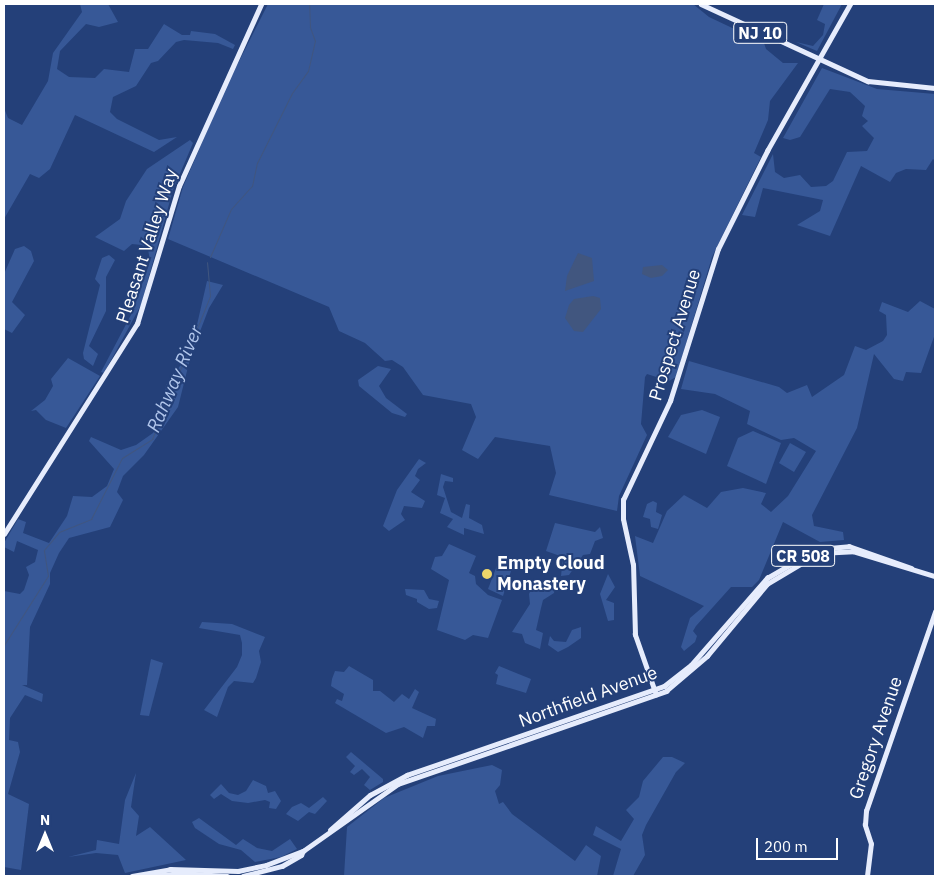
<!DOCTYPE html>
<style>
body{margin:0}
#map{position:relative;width:939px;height:880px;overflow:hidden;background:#244079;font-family:"IBM Plex Sans",sans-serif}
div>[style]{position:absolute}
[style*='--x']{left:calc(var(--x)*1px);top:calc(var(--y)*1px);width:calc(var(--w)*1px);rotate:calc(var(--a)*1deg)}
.green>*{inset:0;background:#375897}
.water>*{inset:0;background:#41567f}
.stream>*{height:1px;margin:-0.5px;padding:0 0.5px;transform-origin:0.5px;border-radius:0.5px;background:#41567f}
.major>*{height:4.5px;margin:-2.25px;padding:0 2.25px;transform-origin:2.25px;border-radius:2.25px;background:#e6ecfc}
.dots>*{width:14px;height:14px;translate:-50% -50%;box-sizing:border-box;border:2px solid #244079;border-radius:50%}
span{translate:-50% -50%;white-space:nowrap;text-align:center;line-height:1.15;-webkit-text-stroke:4px #244079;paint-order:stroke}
.shield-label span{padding:1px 4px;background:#244079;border:1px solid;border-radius:4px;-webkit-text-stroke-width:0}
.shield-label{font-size:16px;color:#fff;font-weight:700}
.street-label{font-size:18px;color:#fff}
.poi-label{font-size:18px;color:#fff;font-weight:700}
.left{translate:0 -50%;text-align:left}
.water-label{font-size:19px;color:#b1c6ec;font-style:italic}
.frame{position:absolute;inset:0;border:5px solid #fff;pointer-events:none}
.north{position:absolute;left:20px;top:810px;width:50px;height:50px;-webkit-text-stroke:4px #244079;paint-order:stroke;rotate:0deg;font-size:14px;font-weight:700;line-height:20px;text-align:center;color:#fff}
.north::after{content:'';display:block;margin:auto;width:18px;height:22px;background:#fff;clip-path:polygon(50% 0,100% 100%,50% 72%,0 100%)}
.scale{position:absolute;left:756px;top:838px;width:82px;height:22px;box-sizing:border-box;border:2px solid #fff;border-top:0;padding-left:6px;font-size:15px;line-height:18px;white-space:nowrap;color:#fff;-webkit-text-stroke:4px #244079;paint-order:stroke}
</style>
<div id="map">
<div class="green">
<div style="clip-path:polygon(80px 4px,108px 4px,118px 22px,99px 27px,86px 24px,60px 51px,57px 69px,69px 77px,95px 78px,104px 69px,129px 72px,135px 49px,148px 49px,164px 24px,182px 35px,190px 35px,191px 31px,215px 34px,235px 45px,233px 49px,218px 43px,184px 40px,176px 42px,158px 61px,151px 63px,136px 86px,113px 97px,110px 112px,117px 119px,159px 140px,177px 137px,154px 152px,75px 115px,50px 169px,39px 178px,30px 174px,4px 219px,4px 108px,8px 118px,22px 125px,48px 81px,53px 53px,82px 12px)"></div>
<div style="clip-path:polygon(268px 4px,693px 4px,709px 17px,764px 43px,766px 49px,783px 63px,798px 63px,770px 101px,768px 120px,754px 153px,761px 157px,712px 257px,676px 377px,669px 381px,647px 374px,645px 377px,641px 424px,647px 435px,619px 496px,617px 511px,549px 495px,556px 473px,550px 446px,495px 437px,478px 459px,462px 450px,476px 417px,471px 404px,423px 395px,403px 367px,392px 360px,385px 361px,365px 343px,339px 331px,329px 307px,168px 239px,183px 187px,226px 87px)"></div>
<div style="clip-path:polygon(824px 4px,842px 4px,817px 51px,796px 42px,813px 46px,823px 35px,825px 24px,817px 20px)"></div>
<div style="clip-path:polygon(822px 68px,877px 89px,935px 94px,935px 161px,933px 159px,926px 170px,906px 169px,896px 173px,890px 182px,861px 166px,830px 236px,797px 225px,820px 211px,823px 200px,763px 188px,755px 217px,742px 215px,773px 154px,775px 172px,784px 178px,800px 175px,811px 187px,826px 186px,833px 181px,847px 152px,867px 151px,874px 138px,862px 126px,868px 121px,862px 116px,865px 106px,850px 92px,830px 89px,800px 137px,790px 140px,783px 138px)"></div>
<div style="clip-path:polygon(190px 140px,193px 143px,173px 190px,141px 305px,104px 373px,101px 372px,133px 311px,150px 261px,148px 249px,142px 245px,132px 244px,124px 251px,95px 237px,120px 219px,126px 201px,147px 169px)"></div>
<div style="clip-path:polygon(24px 246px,31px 251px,34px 261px,12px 302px,25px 315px,12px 333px,4px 329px,4px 274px,15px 249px)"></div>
<div style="clip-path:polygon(109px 255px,115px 260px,106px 277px,106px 311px,89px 346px,98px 354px,93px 366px,84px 359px,83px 353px,100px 285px,95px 279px,102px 258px)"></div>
<div style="clip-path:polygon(207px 281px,223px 285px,209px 308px,191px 355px,178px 407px,144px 455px,123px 476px,117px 492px,123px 500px,110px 527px,69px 538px,59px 553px,50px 573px,50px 584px,30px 627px,27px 685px,22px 685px,43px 694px,42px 702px,25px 695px,10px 718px,9px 740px,18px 742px,20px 752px,8px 794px,29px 804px,21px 870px,4px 867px,4px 591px,20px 594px,24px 590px,29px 575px,26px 567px,35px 562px,38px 550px,17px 541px,14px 552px,4px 547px,4px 543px,18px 519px,26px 522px,23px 533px,49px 543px,67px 516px,73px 496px,92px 497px,107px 486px,114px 469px,89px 441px,91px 437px,121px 450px,136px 445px,153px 433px,161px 419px,166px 385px,180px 366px,196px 329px)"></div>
<div style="clip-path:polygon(920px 301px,935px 309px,935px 334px,921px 373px,906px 372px,903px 381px,894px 379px,874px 354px,857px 428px,812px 515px,814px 526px,843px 532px,844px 540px,820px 542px,783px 522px,759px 580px,752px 587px,731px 587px,696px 626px,693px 631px,697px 636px,695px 642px,684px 651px,681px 647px,690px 618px,704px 606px,640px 576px,635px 536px,653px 543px,667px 511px,684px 495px,707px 508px,721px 492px,743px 488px,766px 493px,761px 504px,771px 512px,788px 496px,816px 451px,794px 438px,781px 440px,747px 424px,750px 411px,715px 394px,681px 389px,689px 361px,779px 387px,787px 393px,807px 385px,812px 397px,844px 375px,855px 346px,866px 350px,883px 341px,887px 335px,886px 315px,879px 311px,882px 302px,908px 312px)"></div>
<div style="clip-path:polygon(68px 358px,100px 376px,66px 428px,46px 420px,36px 410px,31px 411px,45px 400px,53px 386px,51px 379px)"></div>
<div style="clip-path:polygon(378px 366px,391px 369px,379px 386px,386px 398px,407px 414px,405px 417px,392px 413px,359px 386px,358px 380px)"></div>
<div style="clip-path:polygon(702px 410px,720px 417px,706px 454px,668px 437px,681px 415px)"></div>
<div style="clip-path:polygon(753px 431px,781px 443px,766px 484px,727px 466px,738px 438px)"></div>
<div style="clip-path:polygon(790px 443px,806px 452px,794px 472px,779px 463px)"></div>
<div style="clip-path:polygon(419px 459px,426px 463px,418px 469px,415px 476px,420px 480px,411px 492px,425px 501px,422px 508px,404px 506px,401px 514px,405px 520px,389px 531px,383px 526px,397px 490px)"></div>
<div style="clip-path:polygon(441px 474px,453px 478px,453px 482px,445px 481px,443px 487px,451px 512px,462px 518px,466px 504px,470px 505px,469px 518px,482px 525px,484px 534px,464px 528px,464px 535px,447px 527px,453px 519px,440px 513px,445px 498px,437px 495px)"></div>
<div style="clip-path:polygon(653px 501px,657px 503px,656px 512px,662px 515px,658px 529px,651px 527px,650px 519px,643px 517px,647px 504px)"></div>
<div style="clip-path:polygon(555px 523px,595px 532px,600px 527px,603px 538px,595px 541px,590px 554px,583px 555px,569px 575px,561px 576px,563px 557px,546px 551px)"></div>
<div style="clip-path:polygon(449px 544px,476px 556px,469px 573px,475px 576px,476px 584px,488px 595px,502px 600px,488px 638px,473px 635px,465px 640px,437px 630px,449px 580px,431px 569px,435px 557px,442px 556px)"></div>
<div style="clip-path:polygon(498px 563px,512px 568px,503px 596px,488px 589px)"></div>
<div style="clip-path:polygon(608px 574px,615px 587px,606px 600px,614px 603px,614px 620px,608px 621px,600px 594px)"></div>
<div style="clip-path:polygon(536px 579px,550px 583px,555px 589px,554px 593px,543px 600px,541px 608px,536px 630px,543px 633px,540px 649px,525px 643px,522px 634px,512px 632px,530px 604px,529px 594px)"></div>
<div style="clip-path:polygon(405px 589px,424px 590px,429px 599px,439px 601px,437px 608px,429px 609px,417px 602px,417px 599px,406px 595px)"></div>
<div style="clip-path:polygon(202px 622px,232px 624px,265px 637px,259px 651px,261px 662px,256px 678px,253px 683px,234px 681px,228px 687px,217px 717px,204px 710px,237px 667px,242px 655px,242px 643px,240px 635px,199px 628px)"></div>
<div style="clip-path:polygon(581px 627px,581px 638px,568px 647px,558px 652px,548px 645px,550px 636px,554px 641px,566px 642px,572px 630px)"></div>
<div style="clip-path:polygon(151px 659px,163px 663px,149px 716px,140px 715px)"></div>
<div style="clip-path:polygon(349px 666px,373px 680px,373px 691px,380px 691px,394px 702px,402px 694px,409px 699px,415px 689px,419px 692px,412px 708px,436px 719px,435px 726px,427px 726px,423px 738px,404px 727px,386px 733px,335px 703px,337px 699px,342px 701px,344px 694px,331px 686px,332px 679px,335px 671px,344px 672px)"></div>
<div style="clip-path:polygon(499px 666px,531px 679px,526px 693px,496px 684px,498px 675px,495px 673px)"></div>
<div style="clip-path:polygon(351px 752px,383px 779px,383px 782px,370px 790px,364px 785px,370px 777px,362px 769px,354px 775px,350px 772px,355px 766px,346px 757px)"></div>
<div style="clip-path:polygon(663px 757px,672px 757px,685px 763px,676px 772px,646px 825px,642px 835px,645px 855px,633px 876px,613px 876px,621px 849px,593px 835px,596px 826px,621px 841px,634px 819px,626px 810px,639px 797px,643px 781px)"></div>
<div style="clip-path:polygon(492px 765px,502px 770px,500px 785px,495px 791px,499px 804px,503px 802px,512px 814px,575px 861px,586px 845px,601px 856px,597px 876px,344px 876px,347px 827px,384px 798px,438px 776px)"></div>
<div style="clip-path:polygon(136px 773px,131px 807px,139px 816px,136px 836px,150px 827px,186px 860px,125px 873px,118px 855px,96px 853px,68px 857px,96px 850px,97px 840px,119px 844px,125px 800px)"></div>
<div style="clip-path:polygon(253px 780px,266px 786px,268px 793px,275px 791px,281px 801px,276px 809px,269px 808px,270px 802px,265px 800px,248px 803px,232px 801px,221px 794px,214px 799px,210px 795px,221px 784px,229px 793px,238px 795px,246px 791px)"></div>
<div style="clip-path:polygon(323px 797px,327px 801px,315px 814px,309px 812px,298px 821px,286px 814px,292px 807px,301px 803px,309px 808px)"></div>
<div style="clip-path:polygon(199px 818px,236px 845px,243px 839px,257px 848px,272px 851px,290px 839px,297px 849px,281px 857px,255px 862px,241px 850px,219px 844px,195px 828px,192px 822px)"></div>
</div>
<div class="water">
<div style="clip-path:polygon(578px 253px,592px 258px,594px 281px,565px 291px,567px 276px)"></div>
<div style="clip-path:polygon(662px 265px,668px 270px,662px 276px,651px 278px,642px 274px,643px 267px)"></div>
<div style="clip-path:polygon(593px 296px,600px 298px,601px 309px,583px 332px,574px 331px,565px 318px,569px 305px,574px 299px)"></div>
</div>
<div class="stream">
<div style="--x:210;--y:257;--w:52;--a:-66.4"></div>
<div style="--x:231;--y:209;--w:31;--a:-48"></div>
<div style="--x:252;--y:186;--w:24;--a:-78"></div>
<div style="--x:257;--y:163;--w:78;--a:-63.4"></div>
<div style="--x:292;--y:93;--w:27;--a:-54"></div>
<div style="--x:308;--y:71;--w:31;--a:-77"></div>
<div style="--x:315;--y:41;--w:15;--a:-110"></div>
<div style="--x:310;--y:27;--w:23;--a:-92"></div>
<div style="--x:4;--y:645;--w:82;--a:-57.5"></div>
<div style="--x:48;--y:576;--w:26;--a:-99"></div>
<div style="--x:44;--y:550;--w:23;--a:-50"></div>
<div style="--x:59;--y:532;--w:35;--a:-22"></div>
<div style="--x:91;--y:519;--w:68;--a:-63.1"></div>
<div style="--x:122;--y:458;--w:36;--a:-32"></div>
<div style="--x:152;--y:439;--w:154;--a:-67.9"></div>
<div style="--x:210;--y:296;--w:34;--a:-95"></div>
</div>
<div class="major">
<div style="--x:701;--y:4;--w:184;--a:24.8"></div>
<div style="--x:868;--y:81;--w:67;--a:6"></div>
<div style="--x:4;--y:534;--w:249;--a:-57.7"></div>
<div style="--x:137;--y:324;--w:144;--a:-73.1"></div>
<div style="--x:179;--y:186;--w:200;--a:-65.7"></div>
<div style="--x:656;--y:695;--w:64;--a:-109.3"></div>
<div style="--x:635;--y:635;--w:70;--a:-91.6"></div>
<div style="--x:633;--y:565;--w:47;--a:-102.3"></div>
<div style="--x:623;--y:519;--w:19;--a:-90"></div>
<div style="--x:623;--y:500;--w:110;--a:-64.6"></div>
<div style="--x:670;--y:401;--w:159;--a:-72.5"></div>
<div style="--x:718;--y:249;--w:110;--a:-63.4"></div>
<div style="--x:767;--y:151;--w:169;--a:-60.5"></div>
<div style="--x:330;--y:830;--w:53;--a:-41.2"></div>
<div style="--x:370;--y:795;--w:42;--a:-28.4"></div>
<div style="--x:407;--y:775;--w:272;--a:-19.1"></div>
<div style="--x:664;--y:686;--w:34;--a:-38"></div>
<div style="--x:691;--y:665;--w:116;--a:-48.9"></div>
<div style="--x:767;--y:578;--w:58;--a:-30.1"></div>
<div style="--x:817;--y:549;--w:32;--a:-5"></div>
<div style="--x:849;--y:546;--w:66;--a:19.5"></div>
<div style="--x:132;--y:876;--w:39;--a:-10"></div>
<div style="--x:170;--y:869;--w:68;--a:1.7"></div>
<div style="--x:238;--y:871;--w:29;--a:-12"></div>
<div style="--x:266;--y:865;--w:40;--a:-21"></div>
<div style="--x:303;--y:851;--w:116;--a:-35.2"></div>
<div style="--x:398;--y:784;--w:284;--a:-19.1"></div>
<div style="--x:666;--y:691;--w:54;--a:-40.5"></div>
<div style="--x:707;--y:656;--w:94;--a:-50.2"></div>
<div style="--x:767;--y:584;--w:61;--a:-30.8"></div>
<div style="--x:819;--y:553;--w:34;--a:-3"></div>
<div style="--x:853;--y:551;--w:86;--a:17"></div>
<div style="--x:152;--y:876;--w:27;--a:-6"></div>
<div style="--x:179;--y:873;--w:48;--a:3.6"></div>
<div style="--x:243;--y:876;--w:40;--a:-14.4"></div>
<div style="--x:282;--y:866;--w:22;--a:-30"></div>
<div style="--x:301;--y:855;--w:4;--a:-63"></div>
<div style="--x:867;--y:876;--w:32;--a:-83"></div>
<div style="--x:871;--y:844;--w:20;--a:-108"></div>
<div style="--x:865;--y:825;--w:14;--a:-86"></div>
<div style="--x:866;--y:811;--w:211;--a:-70.9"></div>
</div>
<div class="dots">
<div style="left:487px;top:574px;background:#eed66a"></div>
</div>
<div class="shield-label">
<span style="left:760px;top:33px">NJ 10</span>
<span style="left:803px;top:556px">CR 508</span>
</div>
<div class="street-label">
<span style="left:147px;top:246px;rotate:-72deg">Pleasant Valley Way</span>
<span style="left:675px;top:335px;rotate:-73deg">Prospect Avenue</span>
<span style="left:588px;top:697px;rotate:-20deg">Northfield Avenue</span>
<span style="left:876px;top:738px;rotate:-71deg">Gregory Avenue</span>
</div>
<div class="poi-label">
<span class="left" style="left:497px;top:574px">Empty Cloud<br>Monastery</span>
</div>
<div class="water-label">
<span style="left:175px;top:379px;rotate:-67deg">Rahway River</span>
</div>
<div class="frame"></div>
<div class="north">N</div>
<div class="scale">200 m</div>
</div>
